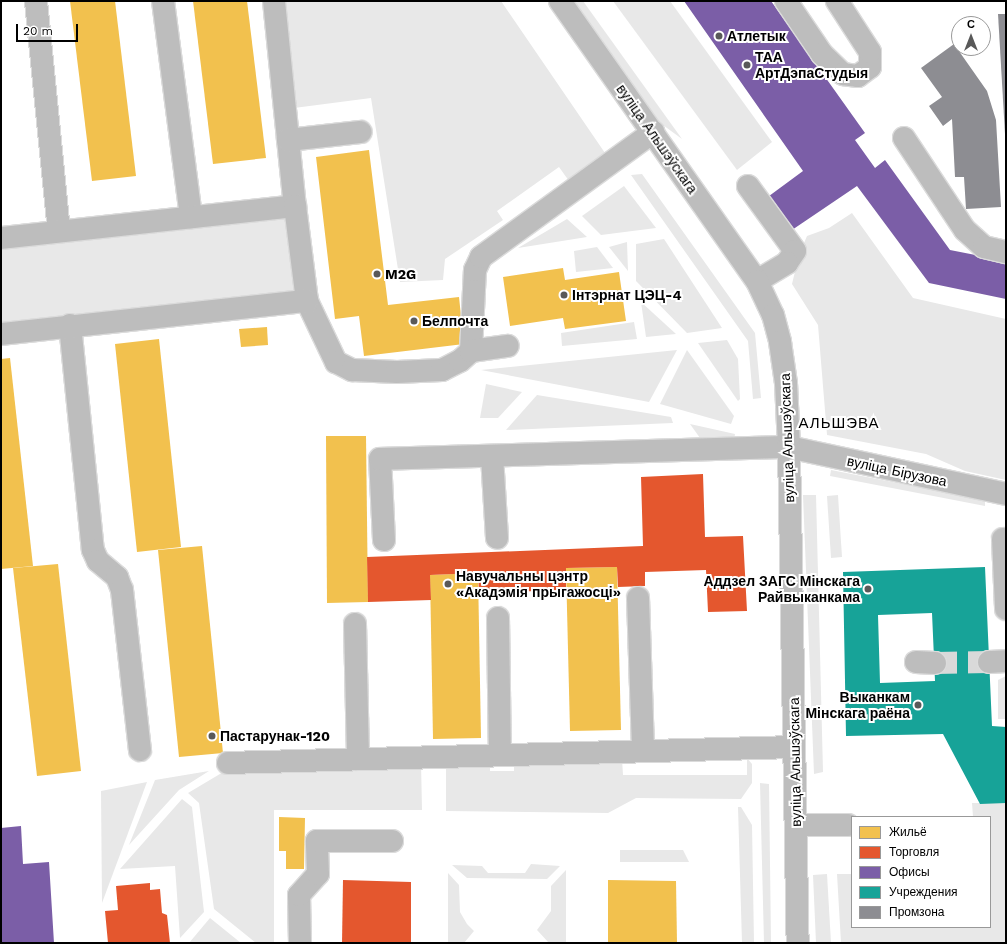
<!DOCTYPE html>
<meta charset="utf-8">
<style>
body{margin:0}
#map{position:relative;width:1007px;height:944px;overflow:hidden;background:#fff;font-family:"Work Sans",sans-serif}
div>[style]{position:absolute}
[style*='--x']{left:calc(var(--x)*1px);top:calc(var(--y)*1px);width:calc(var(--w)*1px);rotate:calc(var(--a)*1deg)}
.green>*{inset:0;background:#e8e8e8}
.homes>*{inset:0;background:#f2c14e}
.shops>*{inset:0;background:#e4572e}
.offices>*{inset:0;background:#7b5ea7}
.public>*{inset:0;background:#17a398}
.industry>*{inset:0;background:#8d8d92}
.minor-tunnel>*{height:22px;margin-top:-11px;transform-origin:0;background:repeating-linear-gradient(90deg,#d9d9d9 0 22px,transparent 0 33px)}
.roads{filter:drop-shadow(1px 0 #dbdbdb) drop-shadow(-1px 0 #dbdbdb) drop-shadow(0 1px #dbdbdb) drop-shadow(0 -1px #dbdbdb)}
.minor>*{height:22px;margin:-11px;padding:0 11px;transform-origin:11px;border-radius:11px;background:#bdbdbd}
.major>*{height:22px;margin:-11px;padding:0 11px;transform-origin:11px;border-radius:11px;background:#bdbdbd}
.dots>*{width:11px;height:11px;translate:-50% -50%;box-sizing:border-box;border:2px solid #fff;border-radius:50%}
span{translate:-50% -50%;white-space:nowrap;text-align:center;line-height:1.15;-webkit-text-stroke:4px #fff;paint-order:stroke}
.poi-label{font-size:14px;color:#000;font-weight:700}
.left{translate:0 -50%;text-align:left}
.right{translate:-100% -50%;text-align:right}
.street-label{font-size:14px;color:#000}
.neighbourhood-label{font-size:15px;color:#000;letter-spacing:1px}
.frame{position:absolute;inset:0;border:2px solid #000;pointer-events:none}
.legend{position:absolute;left:851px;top:816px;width:140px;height:112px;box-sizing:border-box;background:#fff;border:1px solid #999;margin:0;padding:5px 7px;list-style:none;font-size:12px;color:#000}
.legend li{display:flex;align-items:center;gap:8px;height:20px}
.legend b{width:20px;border:1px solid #999}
.north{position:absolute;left:951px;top:16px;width:40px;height:40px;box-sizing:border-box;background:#fff;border:1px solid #999;border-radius:50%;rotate:0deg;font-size:11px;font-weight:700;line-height:16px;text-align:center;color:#000}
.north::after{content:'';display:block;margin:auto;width:14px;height:18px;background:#595959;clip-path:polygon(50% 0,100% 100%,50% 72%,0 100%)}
.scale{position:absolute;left:16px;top:24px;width:62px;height:18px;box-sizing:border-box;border:2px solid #000;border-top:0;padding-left:5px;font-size:12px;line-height:14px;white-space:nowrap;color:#000;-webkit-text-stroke:3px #fff;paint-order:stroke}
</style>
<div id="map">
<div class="green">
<div style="clip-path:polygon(285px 1px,501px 1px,605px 153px,569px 181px,559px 167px,497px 211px,503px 220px,445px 259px,443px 280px,400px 282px,371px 98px,294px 108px)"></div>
<div style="clip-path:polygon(572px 1px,583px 1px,682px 139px,652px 117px)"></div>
<div style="clip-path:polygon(613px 1px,670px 1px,772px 142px,737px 170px)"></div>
<div style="clip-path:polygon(642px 174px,755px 333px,761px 398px,753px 399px,748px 341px,631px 175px)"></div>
<div style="clip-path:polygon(624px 186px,656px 228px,601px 235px,582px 216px)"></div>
<div style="clip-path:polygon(284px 211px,297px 294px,1px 326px,1px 243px)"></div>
<div style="clip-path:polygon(852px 213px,913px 298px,1006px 319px,1006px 480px,965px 471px,926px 454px,827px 435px,818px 325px,792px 284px,799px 255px,807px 236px,829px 228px)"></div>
<div style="clip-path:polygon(567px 219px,587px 237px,518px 248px)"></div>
<div style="clip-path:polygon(664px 239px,722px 328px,687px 333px,636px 281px,636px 244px)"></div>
<div style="clip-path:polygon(627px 242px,628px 271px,609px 247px)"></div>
<div style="clip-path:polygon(597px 247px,613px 268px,576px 272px,574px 251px)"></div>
<div style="clip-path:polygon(641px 302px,676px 334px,646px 337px)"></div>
<div style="clip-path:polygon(634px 322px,637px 339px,562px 346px,561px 333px)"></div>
<div style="clip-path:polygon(727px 340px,738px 359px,740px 399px,738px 401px,698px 343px)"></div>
<div style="clip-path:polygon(677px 350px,649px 402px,481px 370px)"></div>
<div style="clip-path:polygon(687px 350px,734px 416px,731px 424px,660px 404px)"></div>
<div style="clip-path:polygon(486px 384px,522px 392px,498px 418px,480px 418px)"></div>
<div style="clip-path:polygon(537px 395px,671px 417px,673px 423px,506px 430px)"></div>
<div style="clip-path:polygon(690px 424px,735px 434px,733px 446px,705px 445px)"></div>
<div style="clip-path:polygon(831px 470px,985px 500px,985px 506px,830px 476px)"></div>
<div style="clip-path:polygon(803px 495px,816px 495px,823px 772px,814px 774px)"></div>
<div style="clip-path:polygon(838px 495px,842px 557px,831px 558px,827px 496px)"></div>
<div style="clip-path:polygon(1006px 676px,1006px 719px,998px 719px,998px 680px)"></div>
<div style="clip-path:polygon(747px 758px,752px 764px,752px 783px,741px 799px,636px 798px,608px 813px,446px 811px,446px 764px,490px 761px,490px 771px,514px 771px,514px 761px,622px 759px,623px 775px,747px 775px)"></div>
<div style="clip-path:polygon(421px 762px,422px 810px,274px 810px,274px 943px,256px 943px,214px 909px,199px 803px,188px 793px,230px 768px)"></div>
<div style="clip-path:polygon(209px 771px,179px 790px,129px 845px,155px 780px)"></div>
<div style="clip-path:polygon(147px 782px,102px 903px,101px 791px)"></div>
<div style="clip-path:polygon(760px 783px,769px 784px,771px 943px,764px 943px)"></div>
<div style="clip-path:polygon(182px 799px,192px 807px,204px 912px,180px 938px,175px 866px,120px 869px)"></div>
<div style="clip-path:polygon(972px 803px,1006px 803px,1006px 943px,841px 943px,837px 874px,852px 874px,852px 927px,990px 927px,990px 817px,973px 817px)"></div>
<div style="clip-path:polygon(738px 807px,741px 807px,752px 825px,754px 943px,742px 943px)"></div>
<div style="clip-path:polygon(620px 850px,683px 850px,689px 862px,620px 862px)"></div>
<div style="clip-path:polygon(531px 864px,560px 866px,547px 879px,467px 878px,452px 865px,482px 866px,488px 873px,525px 873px)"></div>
<div style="clip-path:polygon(566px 870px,566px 943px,549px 943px,537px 930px,551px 911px,551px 886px)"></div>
<div style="clip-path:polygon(448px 873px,459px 885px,460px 912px,467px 924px,474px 931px,464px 943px,448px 943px)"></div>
<div style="clip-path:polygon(827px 874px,831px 943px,816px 943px,813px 875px)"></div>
<div style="clip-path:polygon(210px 918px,241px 943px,189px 943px)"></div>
</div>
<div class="homes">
<div style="clip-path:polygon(70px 1px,115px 1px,136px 176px,92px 181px)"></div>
<div style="clip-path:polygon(193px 1px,247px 1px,266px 158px,213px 164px)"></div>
<div style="clip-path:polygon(369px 150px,388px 305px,459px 297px,464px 344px,364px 356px,359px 316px,335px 319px,316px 157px)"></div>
<div style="clip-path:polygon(563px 268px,565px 280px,619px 272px,626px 321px,565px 329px,563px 318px,510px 326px,503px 277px)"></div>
<div style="clip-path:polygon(267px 327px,268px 345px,241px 347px,239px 329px)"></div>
<div style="clip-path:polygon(159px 339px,181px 547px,137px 552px,115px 344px)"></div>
<div style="clip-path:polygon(10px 358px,33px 566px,1px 569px,1px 359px)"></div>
<div style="clip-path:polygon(326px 436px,366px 436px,368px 602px,327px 603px)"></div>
<div style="clip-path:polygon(202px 546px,223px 753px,179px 757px,158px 550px)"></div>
<div style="clip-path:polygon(58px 564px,81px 771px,37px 776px,13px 568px)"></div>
<div style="clip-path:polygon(617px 567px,621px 730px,570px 731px,566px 568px)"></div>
<div style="clip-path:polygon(478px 573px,481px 738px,433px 739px,430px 575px)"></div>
<div style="clip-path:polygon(279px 817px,305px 818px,304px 869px,286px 869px,286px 851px,279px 851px)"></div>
<div style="clip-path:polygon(608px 880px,676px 881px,677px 943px,608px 943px)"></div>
</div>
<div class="shops">
<div style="clip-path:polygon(703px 474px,705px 537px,743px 536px,747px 611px,708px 612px,706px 570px,645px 572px,645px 586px,618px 587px,617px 567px,566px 568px,566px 590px,479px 593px,478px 573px,430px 575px,431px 600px,368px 602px,367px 557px,643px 546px,641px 477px)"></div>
<div style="clip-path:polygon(343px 880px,411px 882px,411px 943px,342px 943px)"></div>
<div style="clip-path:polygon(150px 883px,150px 890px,160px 889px,162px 913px,167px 915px,170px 943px,108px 943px,105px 911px,118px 910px,116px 886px)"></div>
</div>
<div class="offices">
<div style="clip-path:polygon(684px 1px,771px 1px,865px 133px,855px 140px,875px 168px,885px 160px,950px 250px,1006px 261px,1006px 299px,929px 283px,857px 186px,789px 232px,765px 199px,803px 171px)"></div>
<div style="clip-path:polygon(21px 826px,23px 864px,49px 862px,54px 943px,1px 943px,1px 828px)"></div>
</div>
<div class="public">
<div style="clip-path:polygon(evenodd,985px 567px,992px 726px,1006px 727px,1006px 803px,980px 804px,943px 734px,846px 736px,843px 572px,985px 567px,932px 613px,935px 681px,880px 683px,878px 615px,932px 613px)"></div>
</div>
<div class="industry">
<div style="clip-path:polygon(998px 14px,1006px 14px,1006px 134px,1005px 134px)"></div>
<div style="clip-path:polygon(954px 44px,987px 91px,996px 120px,1001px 207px,966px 209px,964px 177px,955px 177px,952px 119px,943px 126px,929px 106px,942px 97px,921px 68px)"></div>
</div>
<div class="minor-tunnel">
<div style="--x:935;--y:663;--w:54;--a:-1.1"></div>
</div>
<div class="roads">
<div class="minor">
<div style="--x:36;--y:1;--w:231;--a:84.3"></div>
<div style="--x:163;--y:1;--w:218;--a:82.6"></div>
<div style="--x:274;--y:1;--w:206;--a:84.2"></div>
<div style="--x:786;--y:1;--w:64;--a:55.8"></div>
<div style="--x:822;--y:54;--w:29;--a:44"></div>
<div style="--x:843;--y:74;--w:15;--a:8"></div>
<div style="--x:858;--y:76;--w:15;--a:-37"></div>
<div style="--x:870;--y:67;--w:15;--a:-90"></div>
<div style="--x:870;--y:52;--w:61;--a:-122.9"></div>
<div style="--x:904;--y:138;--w:110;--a:56.5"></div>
<div style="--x:965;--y:230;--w:25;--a:42"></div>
<div style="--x:984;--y:247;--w:23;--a:13"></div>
<div style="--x:288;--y:140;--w:73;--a:-6.3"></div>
<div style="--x:748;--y:186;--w:80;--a:54.1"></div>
<div style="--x:795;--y:251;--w:14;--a:124"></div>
<div style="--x:787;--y:263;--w:35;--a:149"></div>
<div style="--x:1;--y:238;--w:296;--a:-6.2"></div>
<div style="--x:295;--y:206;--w:96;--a:82.8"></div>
<div style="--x:307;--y:301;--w:68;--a:64.6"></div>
<div style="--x:336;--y:362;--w:18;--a:27"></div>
<div style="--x:352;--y:370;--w:45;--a:2.5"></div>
<div style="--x:397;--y:372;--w:45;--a:-2.5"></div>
<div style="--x:442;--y:370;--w:20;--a:-27"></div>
<div style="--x:460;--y:361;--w:15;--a:-42"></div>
<div style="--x:471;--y:351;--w:81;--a:-87.2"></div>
<div style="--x:475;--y:270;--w:14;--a:-65"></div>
<div style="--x:481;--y:257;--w:213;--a:-36"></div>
<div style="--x:70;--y:325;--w:226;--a:84.2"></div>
<div style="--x:93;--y:550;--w:12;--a:66"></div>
<div style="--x:98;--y:561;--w:25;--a:40"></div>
<div style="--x:117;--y:577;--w:14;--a:69"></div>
<div style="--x:122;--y:590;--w:161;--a:83.6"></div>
<div style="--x:1;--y:334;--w:308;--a:-6.2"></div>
<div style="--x:471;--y:351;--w:37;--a:-8"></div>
<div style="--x:492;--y:456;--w:82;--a:86.5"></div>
<div style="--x:1003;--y:539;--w:70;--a:87.5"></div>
<div style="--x:384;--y:540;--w:81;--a:-92.8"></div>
<div style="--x:380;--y:459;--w:409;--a:-1.7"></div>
<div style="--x:789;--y:447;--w:222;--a:12.2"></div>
<div style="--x:638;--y:598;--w:152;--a:88.1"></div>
<div style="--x:498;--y:618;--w:136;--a:89.2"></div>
<div style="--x:355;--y:624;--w:135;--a:88.7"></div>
<div style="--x:916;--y:662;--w:19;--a:3"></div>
<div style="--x:989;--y:662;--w:17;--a:-3"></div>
<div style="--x:228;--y:763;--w:566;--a:-1.62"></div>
<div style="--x:796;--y:825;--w:52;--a:0"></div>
<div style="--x:300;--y:943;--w:48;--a:-91.2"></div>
<div style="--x:299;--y:895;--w:28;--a:-48"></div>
<div style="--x:318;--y:874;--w:33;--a:-92"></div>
<div style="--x:317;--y:841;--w:75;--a:0"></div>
</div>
<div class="major">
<div style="--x:560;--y:1;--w:342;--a:54.9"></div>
<div style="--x:757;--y:281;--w:38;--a:65"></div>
<div style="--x:773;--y:315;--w:28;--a:75"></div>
<div style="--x:780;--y:342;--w:41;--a:81.7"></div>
<div style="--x:786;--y:383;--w:64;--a:87.3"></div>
<div style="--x:789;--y:447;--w:496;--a:89"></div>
</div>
</div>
<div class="dots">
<div style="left:719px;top:36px;background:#595959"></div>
<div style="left:747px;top:65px;background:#595959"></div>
<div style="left:377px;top:274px;background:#595959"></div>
<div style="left:564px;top:295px;background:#595959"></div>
<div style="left:414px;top:321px;background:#595959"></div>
<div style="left:448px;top:584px;background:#595959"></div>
<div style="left:868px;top:589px;background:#595959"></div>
<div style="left:918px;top:705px;background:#595959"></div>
<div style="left:212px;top:736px;background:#595959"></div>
</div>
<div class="poi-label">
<span class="left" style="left:727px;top:36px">Атлетык</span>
<span class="left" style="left:755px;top:65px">ТАА<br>АртДэпаСтудыя</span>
<span class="left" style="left:385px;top:274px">M2G</span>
<span class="left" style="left:572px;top:295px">Інтэрнат ЦЭЦ-4</span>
<span class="left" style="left:422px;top:321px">Белпочта</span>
<span class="left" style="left:456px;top:584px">Навучальны цэнтр<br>«Акадэмія прыгажосці»</span>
<span class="right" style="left:860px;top:589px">Аддзел ЗАГС Мінскага<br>Райвыканкама</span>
<span class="right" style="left:910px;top:705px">Выканкам<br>Мінскага раёна</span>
<span class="left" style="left:220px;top:736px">Пастарунак-120</span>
</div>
<div class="street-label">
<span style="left:657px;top:139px;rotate:55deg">вуліца Альшэўскага</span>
<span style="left:787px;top:438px;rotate:-92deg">вуліца Альшэўскага</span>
<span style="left:897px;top:471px;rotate:12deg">вуліца Бірузова</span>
<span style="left:795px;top:762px;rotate:-91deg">вуліца Альшэўскага</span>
</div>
<div class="neighbourhood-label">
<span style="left:839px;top:424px">АЛЬШЭВА</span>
</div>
<div class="frame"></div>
<ul class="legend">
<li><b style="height:11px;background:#f2c14e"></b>Жильё</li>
<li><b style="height:11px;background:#e4572e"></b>Торговля</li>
<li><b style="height:11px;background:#7b5ea7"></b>Офисы</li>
<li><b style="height:11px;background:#17a398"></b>Учреждения</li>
<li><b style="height:11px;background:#8d8d92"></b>Промзона</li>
</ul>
<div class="north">С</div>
<div class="scale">20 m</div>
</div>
